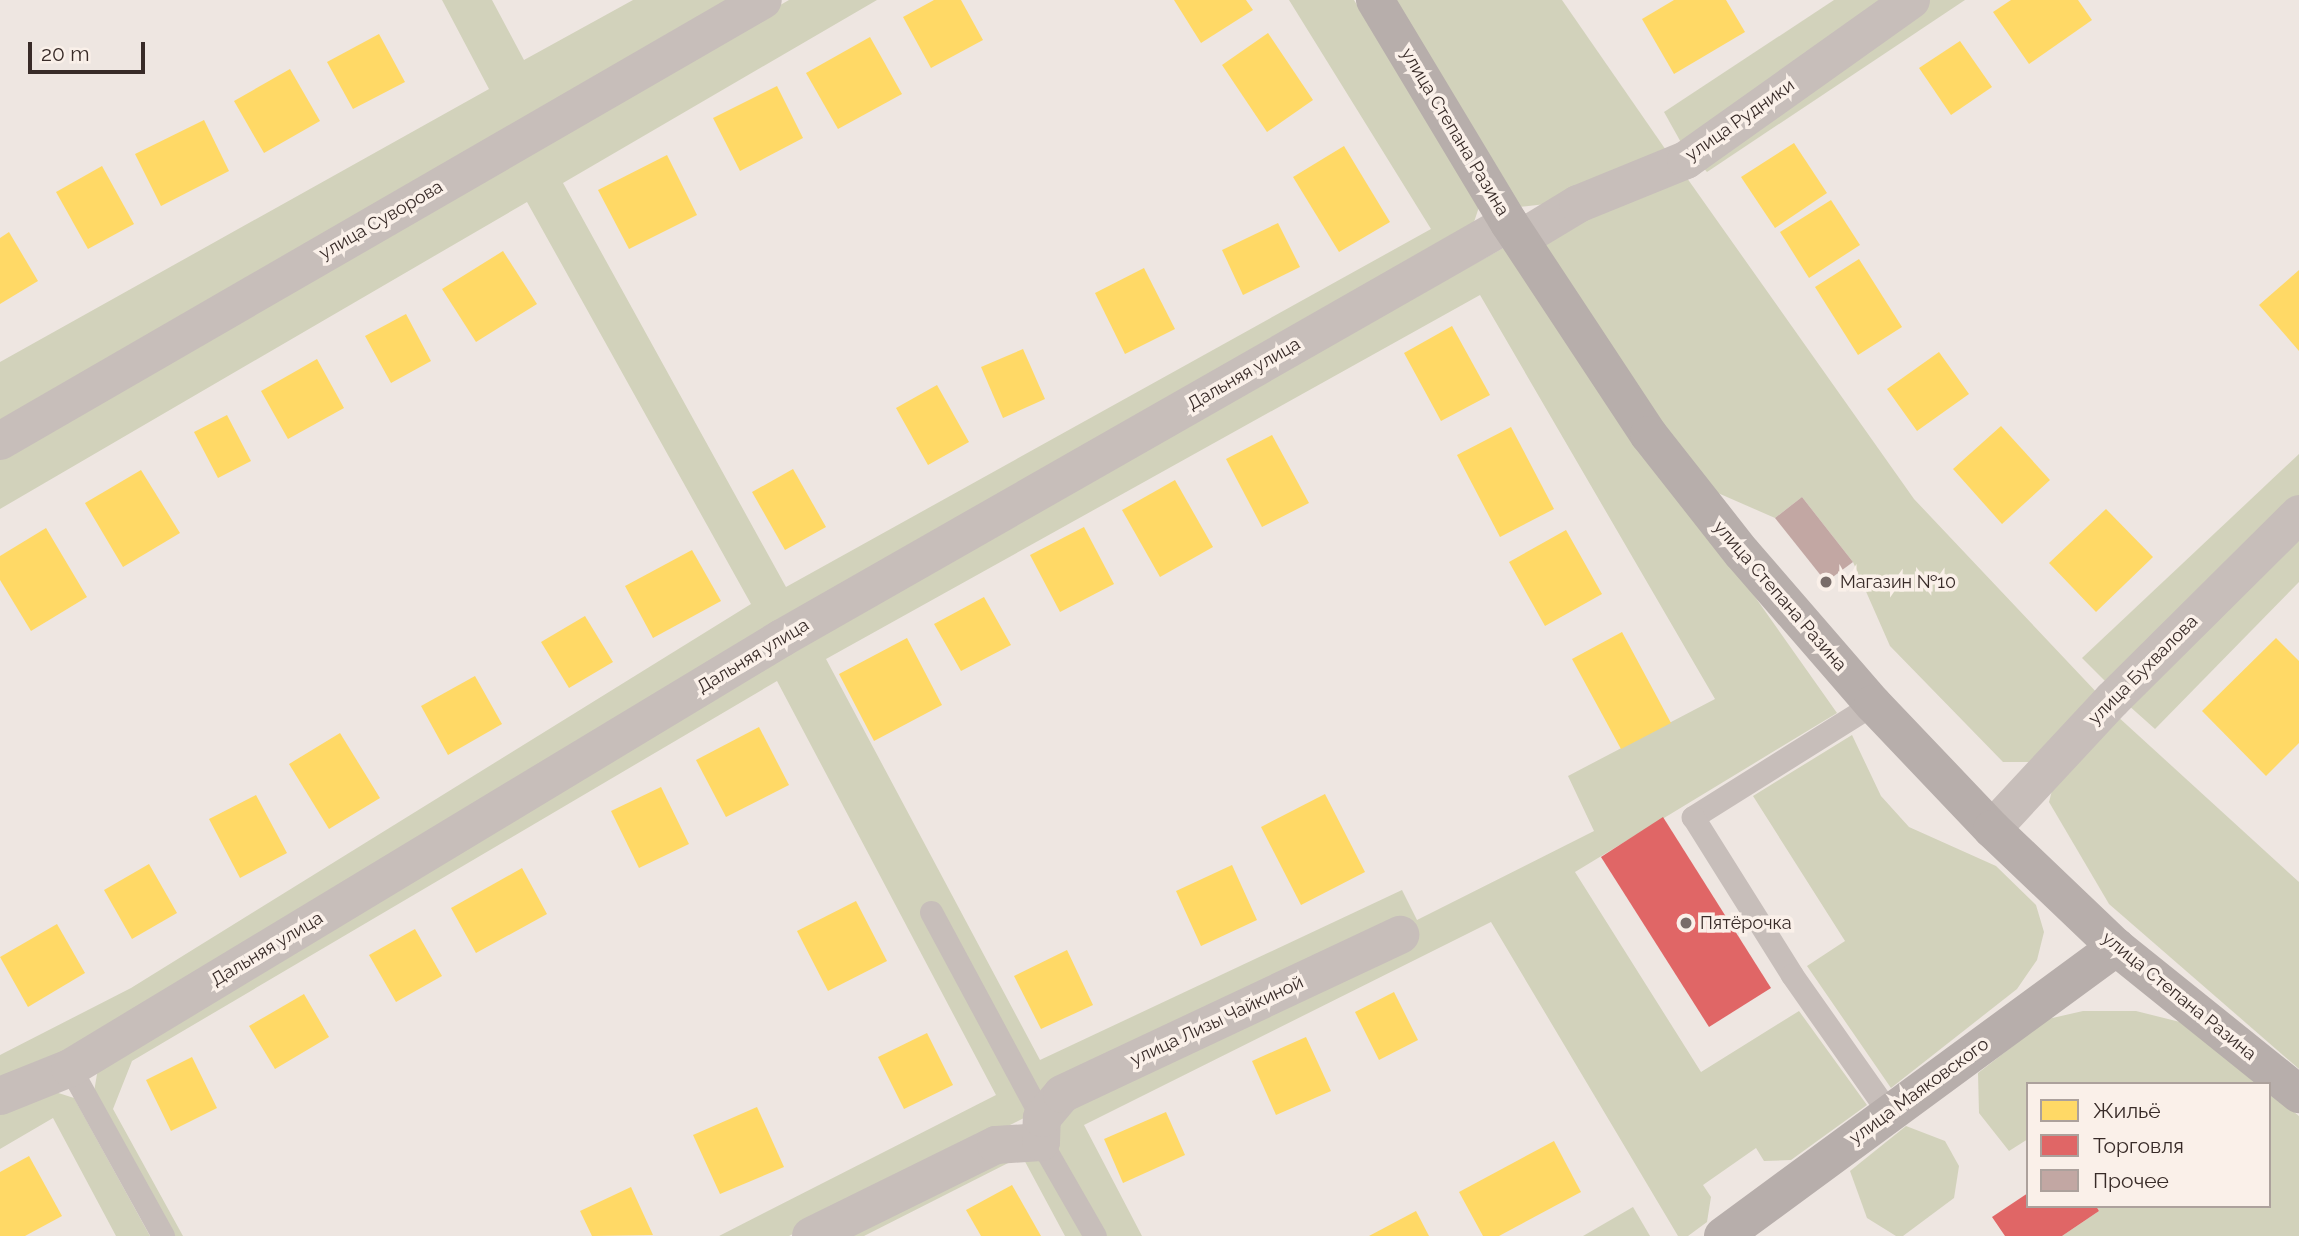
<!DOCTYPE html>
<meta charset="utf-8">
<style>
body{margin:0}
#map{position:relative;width:2299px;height:1236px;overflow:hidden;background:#eee6e1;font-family:Raleway,sans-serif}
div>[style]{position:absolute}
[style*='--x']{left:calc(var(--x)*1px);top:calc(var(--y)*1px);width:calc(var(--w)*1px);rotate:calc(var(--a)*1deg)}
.green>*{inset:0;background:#d2d2bb}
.homes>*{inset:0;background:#ffd966}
.shops>*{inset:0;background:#e06666}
.building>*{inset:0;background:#c2a7a3}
.lane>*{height:23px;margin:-11.5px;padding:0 11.5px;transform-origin:11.5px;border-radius:11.5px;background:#c7beba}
.street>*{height:38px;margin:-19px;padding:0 19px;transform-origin:19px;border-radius:19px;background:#c7beba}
.secondary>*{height:38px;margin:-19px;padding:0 19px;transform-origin:19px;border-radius:19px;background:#b7aeab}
.dots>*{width:19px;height:19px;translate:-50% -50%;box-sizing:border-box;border:4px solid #faf0e9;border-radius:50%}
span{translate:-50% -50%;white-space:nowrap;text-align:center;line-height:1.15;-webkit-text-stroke:7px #faf0e9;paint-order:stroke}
.street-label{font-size:18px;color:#382b28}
.poi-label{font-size:18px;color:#382b28}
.left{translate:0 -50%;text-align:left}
.legend{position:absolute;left:2026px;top:1082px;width:245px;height:126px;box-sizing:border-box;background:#faf0e9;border:2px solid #aca19c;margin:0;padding:9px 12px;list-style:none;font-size:21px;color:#382b28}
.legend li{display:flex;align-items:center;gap:14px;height:35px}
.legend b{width:35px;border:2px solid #aca19c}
.scale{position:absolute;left:28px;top:42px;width:117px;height:32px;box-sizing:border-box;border:4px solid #382b28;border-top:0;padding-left:9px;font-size:21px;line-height:24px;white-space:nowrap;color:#382b28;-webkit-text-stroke:5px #faf0e9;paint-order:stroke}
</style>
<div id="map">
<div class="green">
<div style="clip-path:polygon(442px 0,492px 0,524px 60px,633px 0,742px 0,0 427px,0 362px,489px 89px)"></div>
<div style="clip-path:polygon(789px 0,877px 0,563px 183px,786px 587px,1431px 229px,1289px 0,1354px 0,1479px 207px,1471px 231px,60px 1062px,0 1083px,0 1055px,131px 988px,751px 604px,527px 202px,0 509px,0 456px)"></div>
<div style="clip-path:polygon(1395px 0,1562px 0,1668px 153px,1546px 204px,1519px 207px)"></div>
<div style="clip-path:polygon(1834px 0,1889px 0,1683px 146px,1664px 112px)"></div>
<div style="clip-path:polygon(1926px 0,1965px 0,1707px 172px,1697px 160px)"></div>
<div style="clip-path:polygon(1682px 171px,1914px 499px,2100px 696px,2029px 762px,2003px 762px,1890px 646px,1853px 562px,1802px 497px,1775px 518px,1711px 490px,1662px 426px,1545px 245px,1564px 223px)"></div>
<div style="clip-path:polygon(evenodd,1507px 246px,1837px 713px,1575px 872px,1701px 1072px,1799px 1011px,1867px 1105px,1791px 1160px,1764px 1161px,1756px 1148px,1703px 1185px,1711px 1197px,1707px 1222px,1688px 1236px,1678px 1236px,1491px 922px,1084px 1125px,1142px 1236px,1106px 1236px,1030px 1115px,789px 1236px,719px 1236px,996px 1095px,777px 681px,132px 1061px,113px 1109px,183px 1236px,174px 1236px,94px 1092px,99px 1062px,764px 657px,1507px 246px,1480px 295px,1715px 699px,1568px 776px,1594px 831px,1417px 920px,1402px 890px,1040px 1060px,826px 659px,1480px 295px)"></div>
<div style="clip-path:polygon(2299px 454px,2299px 499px,2110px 686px,2082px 658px)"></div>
<div style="clip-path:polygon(2299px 536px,2299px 582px,2155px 729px,2127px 704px)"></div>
<div style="clip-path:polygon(2116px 715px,2299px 882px,2299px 1069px,2109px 904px,2049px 802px,2055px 779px)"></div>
<div style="clip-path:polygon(1852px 735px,1881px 796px,1909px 827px,1996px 866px,2036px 905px,2044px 932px,2037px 960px,2017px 989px,1891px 1088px,1807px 966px,1845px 941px,1753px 796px)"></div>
<div style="clip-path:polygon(2083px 1011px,2136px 1011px,2184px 1023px,2259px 1084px,2028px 1084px,2028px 1139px,2009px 1151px,1979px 1113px,1978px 1073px,2048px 1019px)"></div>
<div style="clip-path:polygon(46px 1089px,74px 1098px,150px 1236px,116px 1236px,53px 1118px,0 1149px,0 1109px)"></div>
<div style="clip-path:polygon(2269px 1092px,2299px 1116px,2299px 1236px,2062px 1236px,2099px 1211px,2096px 1206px,2269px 1206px)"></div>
<div style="clip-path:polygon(1906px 1126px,1945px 1141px,1959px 1166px,1954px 1198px,1903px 1236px,1896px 1236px,1867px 1218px,1850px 1171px)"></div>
<div style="clip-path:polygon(1036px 1152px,1085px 1236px,1065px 1236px,1022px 1156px,864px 1236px,831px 1236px,998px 1153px)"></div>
<div style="clip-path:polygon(1633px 1207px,1650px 1236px,1583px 1236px)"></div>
</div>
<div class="homes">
<div style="clip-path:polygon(934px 0,961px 0,983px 40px,931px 68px,903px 17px)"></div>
<div style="clip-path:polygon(1174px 0,1246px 0,1253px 10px,1201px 43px)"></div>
<div style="clip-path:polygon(1674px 0,1726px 0,1745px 32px,1674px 74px,1642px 19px)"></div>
<div style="clip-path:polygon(2011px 0,2078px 0,2092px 20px,2029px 64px,1993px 12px)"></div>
<div style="clip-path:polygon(1268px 33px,1313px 100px,1267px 132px,1222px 65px)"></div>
<div style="clip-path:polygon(379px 34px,405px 82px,353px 109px,327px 62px)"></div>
<div style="clip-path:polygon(870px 37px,902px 94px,838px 129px,806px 73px)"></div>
<div style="clip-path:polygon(1960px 41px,1992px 87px,1951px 115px,1919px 68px)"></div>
<div style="clip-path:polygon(290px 69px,320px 121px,264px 153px,234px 101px)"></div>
<div style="clip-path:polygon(777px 86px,803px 138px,740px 171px,713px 118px)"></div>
<div style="clip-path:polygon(204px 120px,229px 171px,161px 206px,135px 154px)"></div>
<div style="clip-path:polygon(1794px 143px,1827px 193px,1775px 228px,1741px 177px)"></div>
<div style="clip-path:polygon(1344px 146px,1390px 222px,1339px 252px,1293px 177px)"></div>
<div style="clip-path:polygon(667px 155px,697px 215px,629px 249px,598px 190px)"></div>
<div style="clip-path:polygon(102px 166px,134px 224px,88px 249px,56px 192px)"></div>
<div style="clip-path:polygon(1831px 200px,1860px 245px,1809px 278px,1780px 232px)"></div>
<div style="clip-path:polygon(1278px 223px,1300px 267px,1243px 295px,1222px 250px)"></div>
<div style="clip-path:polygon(9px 232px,38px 281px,0 304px,0 238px)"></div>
<div style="clip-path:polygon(503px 251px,537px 304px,476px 342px,442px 289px)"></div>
<div style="clip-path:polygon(1859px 259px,1902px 327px,1858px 355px,1815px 287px)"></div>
<div style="clip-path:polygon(1144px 268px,1175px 329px,1125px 354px,1095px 293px)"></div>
<div style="clip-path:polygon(2299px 270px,2299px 351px,2259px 305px)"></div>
<div style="clip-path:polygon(406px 314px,431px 361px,391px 383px,365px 336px)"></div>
<div style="clip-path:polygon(1452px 326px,1490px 395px,1441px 421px,1404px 353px)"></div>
<div style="clip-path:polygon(1023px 349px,1045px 399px,1003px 418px,981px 367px)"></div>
<div style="clip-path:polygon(1939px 352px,1969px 394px,1917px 431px,1887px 389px)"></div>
<div style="clip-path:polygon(317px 359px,344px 408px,288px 439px,261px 391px)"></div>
<div style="clip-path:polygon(937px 385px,969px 442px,928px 465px,896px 408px)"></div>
<div style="clip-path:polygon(227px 415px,251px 461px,218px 478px,194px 432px)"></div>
<div style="clip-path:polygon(2001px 426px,2050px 480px,2002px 524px,1953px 469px)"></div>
<div style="clip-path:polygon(1511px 427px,1554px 509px,1500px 537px,1457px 455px)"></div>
<div style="clip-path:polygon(1272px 435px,1309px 503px,1262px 527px,1226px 459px)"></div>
<div style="clip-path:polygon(793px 469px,826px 527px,785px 550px,752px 492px)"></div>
<div style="clip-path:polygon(141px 470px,180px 533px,123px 567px,85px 503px)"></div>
<div style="clip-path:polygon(1175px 480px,1213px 547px,1160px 577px,1122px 510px)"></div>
<div style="clip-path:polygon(2106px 509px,2153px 557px,2096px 612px,2049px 563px)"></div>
<div style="clip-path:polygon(1084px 527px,1114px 584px,1060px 612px,1030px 555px)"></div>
<div style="clip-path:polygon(46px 528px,87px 597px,31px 631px,0 580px,0 556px)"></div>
<div style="clip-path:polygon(1566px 530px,1602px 594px,1545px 626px,1509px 562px)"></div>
<div style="clip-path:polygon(692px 550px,721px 601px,653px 638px,625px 586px)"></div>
<div style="clip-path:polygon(984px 597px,1011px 645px,961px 671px,934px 624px)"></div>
<div style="clip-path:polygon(585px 616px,613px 662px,569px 688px,541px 642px)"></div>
<div style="clip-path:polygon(1622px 632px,1671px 723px,1621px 749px,1572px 659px)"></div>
<div style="clip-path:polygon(907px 638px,942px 705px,874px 741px,839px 674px)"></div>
<div style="clip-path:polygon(2276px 638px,2299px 661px,2299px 743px,2266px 776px,2202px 711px)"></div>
<div style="clip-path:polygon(475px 676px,502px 724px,448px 755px,421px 706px)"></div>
<div style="clip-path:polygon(759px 727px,789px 785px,726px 817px,696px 760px)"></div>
<div style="clip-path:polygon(340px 733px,380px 798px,329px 829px,289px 764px)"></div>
<div style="clip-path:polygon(661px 787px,689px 844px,639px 868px,611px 811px)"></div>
<div style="clip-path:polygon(1325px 794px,1365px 872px,1301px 905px,1261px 827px)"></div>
<div style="clip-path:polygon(256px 795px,287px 853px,240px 878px,209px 819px)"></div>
<div style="clip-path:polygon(149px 864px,177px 913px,132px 939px,104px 890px)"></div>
<div style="clip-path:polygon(1232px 865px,1257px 920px,1201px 946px,1176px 891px)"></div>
<div style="clip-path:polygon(522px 868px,547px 914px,476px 953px,451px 908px)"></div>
<div style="clip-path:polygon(856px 901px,887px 961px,828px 991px,797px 931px)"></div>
<div style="clip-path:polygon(57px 924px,85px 973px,28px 1007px,0 957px)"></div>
<div style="clip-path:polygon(415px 929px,442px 976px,396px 1002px,369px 955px)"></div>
<div style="clip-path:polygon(1067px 950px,1093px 1005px,1041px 1029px,1014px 976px)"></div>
<div style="clip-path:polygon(1394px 992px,1418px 1040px,1379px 1060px,1355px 1012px)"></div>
<div style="clip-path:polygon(304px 994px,329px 1037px,275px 1069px,249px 1026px)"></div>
<div style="clip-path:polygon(927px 1033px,953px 1085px,904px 1109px,878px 1057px)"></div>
<div style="clip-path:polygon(1306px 1037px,1331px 1091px,1276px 1115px,1252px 1061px)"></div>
<div style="clip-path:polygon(192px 1057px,217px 1108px,171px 1131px,146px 1080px)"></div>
<div style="clip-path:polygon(757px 1107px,784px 1167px,720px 1194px,693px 1135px)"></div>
<div style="clip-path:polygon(1166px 1112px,1185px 1155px,1123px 1183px,1104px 1139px)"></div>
<div style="clip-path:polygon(1554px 1141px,1581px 1192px,1499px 1236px,1483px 1236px,1459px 1192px)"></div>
<div style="clip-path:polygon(29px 1156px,62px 1216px,25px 1236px,0 1236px,0 1172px)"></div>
<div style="clip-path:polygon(1012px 1185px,1041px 1236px,981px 1236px,966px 1210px)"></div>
<div style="clip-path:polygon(631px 1187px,653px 1235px,592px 1236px,580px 1211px)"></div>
<div style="clip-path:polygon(1416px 1211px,1429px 1236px,1369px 1236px)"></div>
</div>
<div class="shops">
<div style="clip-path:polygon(1663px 817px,1771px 988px,1709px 1027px,1601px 857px)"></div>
<div style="clip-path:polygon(2028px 1193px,2028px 1206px,2096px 1206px,2099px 1211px,2062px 1236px,2005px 1236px,1992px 1217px)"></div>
</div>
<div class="building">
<div style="clip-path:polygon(1802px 497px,1853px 562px,1826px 582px,1775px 518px)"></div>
</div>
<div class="lane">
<div style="--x:1873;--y:704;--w:213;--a:147.9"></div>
<div style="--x:1693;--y:817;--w:186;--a:57.9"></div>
<div style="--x:1792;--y:975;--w:169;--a:54.9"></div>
<div style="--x:931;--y:912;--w:234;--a:61.7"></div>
<div style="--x:70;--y:1068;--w:192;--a:61"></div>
<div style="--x:1041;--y:1142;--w:108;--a:60.1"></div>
</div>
<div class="street">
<div style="--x:1520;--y:239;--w:68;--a:-31.1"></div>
<div style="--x:1578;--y:204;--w:117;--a:-22.2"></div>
<div style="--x:1686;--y:160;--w:276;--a:-35.4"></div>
<div style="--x:0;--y:441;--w:881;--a:-30.03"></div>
<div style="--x:1992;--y:829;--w:176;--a:-47.1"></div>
<div style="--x:2112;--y:700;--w:264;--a:-44.8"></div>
<div style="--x:0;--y:1096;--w:75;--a:-21.8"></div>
<div style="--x:70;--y:1068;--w:832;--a:-31.13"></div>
<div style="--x:782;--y:638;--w:837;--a:-29.72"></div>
<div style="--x:811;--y:1236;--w:206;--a:-26.2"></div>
<div style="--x:996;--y:1145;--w:45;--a:-3.8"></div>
<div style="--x:1041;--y:1142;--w:24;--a:-88"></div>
<div style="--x:1042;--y:1118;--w:31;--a:-50"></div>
<div style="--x:1062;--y:1094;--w:374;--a:-25.2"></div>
</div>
<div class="secondary">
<div style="--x:1375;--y:0;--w:260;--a:59"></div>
<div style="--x:1509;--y:223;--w:254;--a:56.6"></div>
<div style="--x:1649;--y:435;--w:150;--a:51.8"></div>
<div style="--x:1742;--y:553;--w:200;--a:49.1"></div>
<div style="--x:1873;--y:704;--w:173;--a:46.4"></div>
<div style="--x:1992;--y:829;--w:171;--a:43.6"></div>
<div style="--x:2116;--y:947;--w:235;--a:38.8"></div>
<div style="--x:1723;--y:1236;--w:488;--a:-36.3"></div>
</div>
<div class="dots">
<div style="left:1826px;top:582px;background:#786c69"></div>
<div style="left:1686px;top:923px;background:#786c69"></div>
</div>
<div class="street-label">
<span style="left:1740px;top:120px;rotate:-35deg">улица Рудники</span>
<span style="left:1455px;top:132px;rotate:59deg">улица Степана Разина</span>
<span style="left:381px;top:220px;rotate:-30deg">улица Суворова</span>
<span style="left:1244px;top:374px;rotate:-30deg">Дальняя улица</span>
<span style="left:1780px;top:596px;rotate:49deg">улица Степана Разина</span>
<span style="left:753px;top:656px;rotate:-31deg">Дальняя улица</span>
<span style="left:2143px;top:670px;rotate:-45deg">улица Бухвалова</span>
<span style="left:267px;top:949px;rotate:-31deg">Дальняя улица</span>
<span style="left:2179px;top:996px;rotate:39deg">улица Степана Разина</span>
<span style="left:1217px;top:1021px;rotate:-25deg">улица Лизы Чайкиной</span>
<span style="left:1919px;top:1091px;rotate:-36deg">улица Маяковского</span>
</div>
<div class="poi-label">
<span class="left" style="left:1840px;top:582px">Магазин №10</span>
<span class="left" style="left:1700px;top:923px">Пятёрочка</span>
</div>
<ul class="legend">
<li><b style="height:19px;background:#ffd966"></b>Жильё</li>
<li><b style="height:19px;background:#e06666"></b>Торговля</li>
<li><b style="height:19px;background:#c2a7a3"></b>Прочее</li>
</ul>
<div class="scale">20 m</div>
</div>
